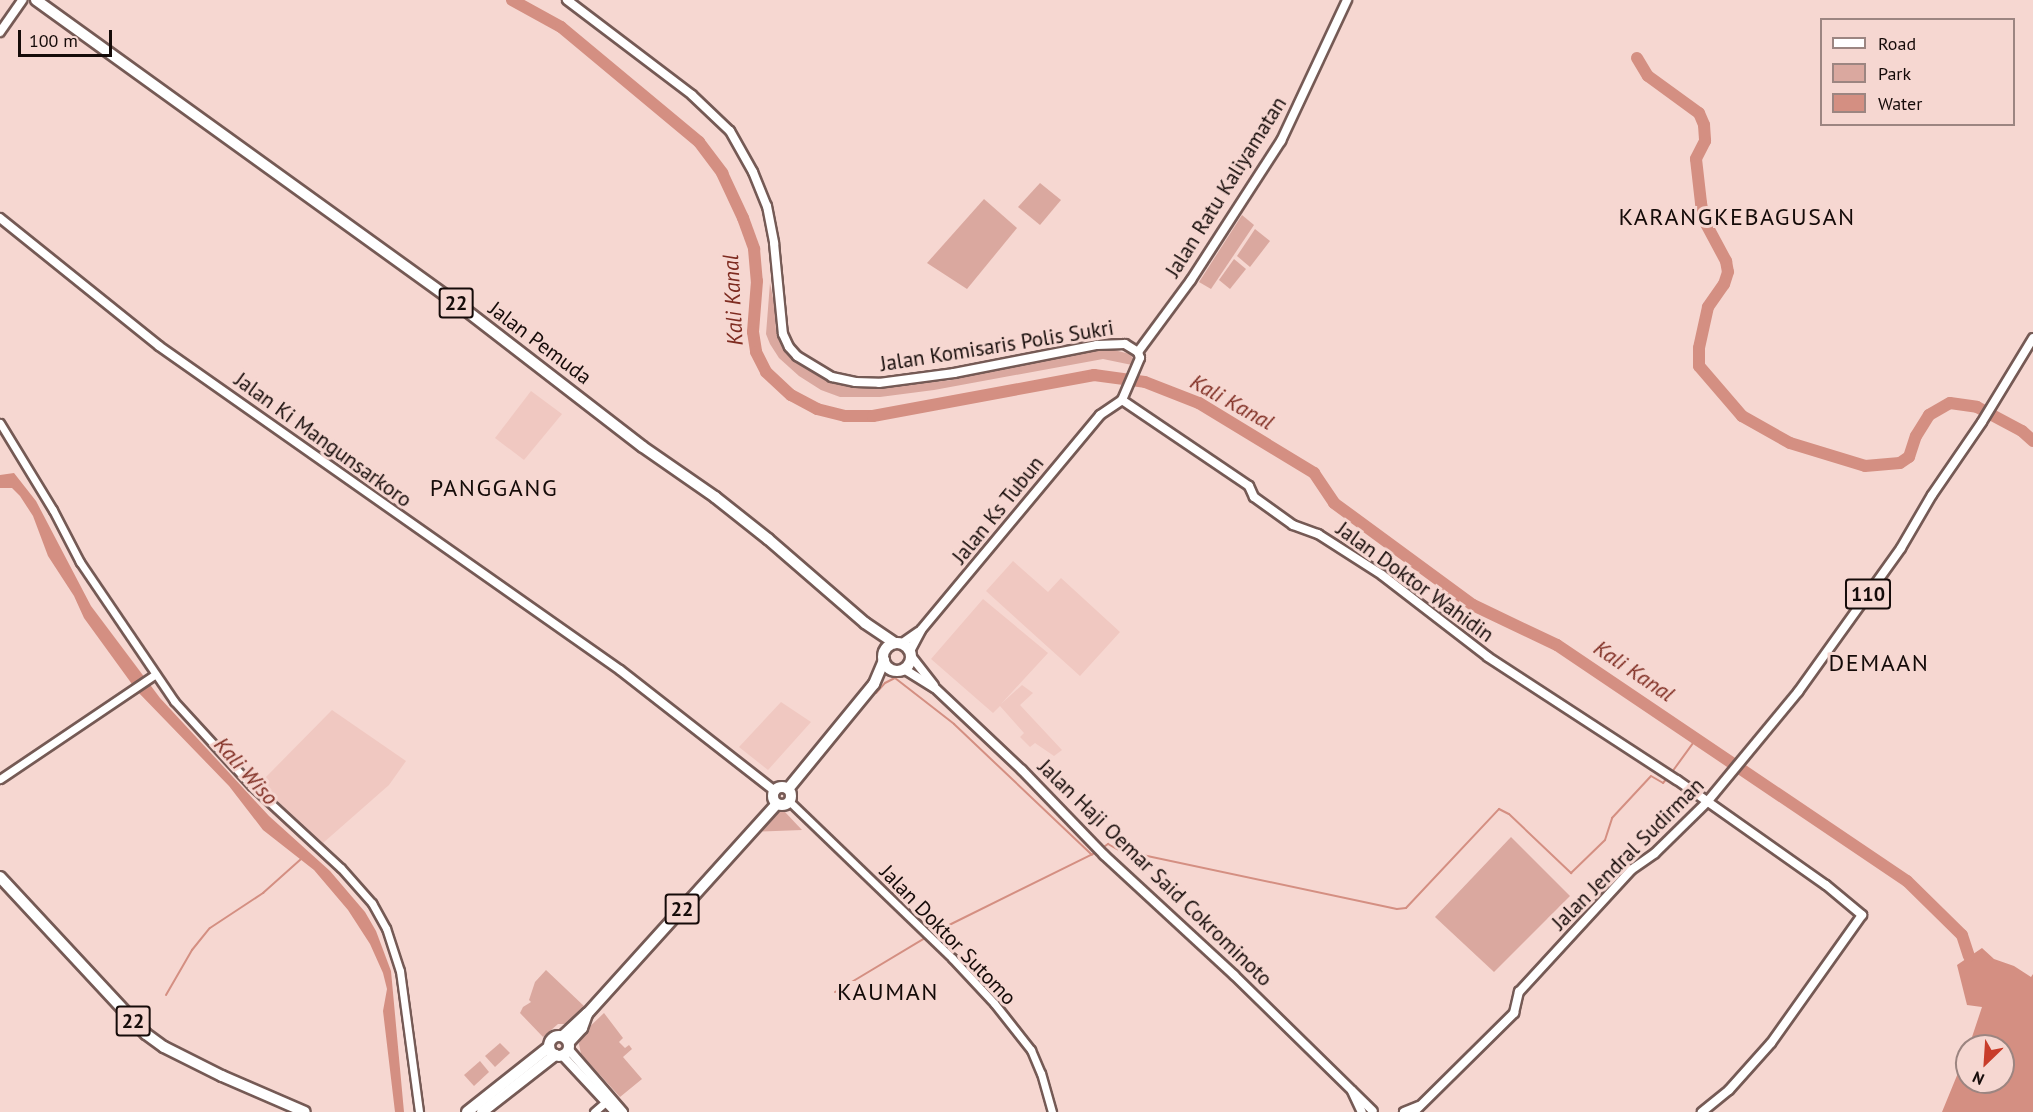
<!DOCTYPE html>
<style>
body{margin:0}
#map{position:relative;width:2033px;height:1112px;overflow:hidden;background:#f6d7d1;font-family:"PT Sans",sans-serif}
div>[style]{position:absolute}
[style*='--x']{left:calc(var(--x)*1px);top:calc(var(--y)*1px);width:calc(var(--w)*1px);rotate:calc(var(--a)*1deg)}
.built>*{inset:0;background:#f0c8c1}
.green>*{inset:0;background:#daa89f}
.water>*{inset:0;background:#d48f82}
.stream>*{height:2px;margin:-1px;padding:0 1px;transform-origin:1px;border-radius:1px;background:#d48f82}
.river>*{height:12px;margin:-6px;padding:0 6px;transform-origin:6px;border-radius:6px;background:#d48f82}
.roads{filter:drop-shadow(2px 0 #755a55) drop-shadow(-2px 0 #755a55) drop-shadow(0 2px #755a55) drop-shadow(0 -2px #755a55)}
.minor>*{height:7px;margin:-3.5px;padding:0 3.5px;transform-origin:3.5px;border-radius:3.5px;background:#fff}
.major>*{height:8px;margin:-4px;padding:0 4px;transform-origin:4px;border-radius:4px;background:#fff}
.highway>*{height:10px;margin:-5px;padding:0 5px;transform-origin:5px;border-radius:5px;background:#fff}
.highway>.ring{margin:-5px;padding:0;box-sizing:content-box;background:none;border:10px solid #fff;border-radius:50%}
span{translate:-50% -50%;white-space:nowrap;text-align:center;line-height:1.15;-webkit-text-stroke:6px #f6d7d1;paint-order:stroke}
.shield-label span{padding:2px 4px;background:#f6d7d1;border:2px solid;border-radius:4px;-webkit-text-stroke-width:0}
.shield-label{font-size:20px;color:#150b09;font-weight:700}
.street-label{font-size:21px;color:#150b09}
.water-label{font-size:22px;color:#7e2b20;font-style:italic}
.quarter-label{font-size:24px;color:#150b09;letter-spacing:1.5px}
.legend{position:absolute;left:1820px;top:18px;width:195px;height:108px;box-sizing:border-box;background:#f6d7d1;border:2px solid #9c8581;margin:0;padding:8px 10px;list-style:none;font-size:18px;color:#150b09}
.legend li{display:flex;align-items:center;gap:12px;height:30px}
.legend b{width:30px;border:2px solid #9c8581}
.north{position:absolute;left:1955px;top:1034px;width:60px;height:60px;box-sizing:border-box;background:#f6d7d1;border:2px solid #9c8581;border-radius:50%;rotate:205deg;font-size:16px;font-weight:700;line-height:24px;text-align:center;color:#150b09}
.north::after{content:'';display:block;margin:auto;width:21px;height:27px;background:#c83c2a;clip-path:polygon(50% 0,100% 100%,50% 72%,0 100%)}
.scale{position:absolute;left:18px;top:30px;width:94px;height:27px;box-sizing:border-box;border:3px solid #150b09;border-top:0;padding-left:8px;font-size:18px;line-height:21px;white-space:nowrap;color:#150b09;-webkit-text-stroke:4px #f6d7d1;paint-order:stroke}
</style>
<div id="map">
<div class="built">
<div style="clip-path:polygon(531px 391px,562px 414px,524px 460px,495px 438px)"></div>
<div style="clip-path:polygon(1013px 561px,1048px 592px,1061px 578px,1120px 632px,1080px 676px,986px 591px)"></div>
<div style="clip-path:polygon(983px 599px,1048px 653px,1001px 704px,1022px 685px,1033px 693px,1020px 705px,1062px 750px,1054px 756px,1035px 743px,1030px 747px,1020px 737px,1024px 733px,1000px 706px,993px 713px,931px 659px)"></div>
<div style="clip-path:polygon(781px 702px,811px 722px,768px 770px,739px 747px)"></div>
<div style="clip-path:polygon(332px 710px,406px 761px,389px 785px,323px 843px,267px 791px,264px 779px)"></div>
</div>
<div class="green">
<div style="clip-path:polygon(1040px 183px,1061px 200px,1040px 225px,1018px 207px)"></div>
<div style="clip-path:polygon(984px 199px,1017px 228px,967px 289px,927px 263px)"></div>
<div style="clip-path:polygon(1242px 215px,1254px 225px,1211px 289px,1199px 282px)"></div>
<div style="clip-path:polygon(1255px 229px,1270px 241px,1250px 267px,1237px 256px)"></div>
<div style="clip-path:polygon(1234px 259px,1246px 269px,1230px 289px,1219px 280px)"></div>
<div style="clip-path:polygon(770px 283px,775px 308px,776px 331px,787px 352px,817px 375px,849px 386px,877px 388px,952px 380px,980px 372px,1106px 348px,1130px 354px,1133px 358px,1132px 365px,1103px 359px,934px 390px,880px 397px,840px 397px,821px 390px,799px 376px,779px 358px,770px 344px,766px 334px)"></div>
<div style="clip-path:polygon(769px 809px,785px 812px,802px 830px,746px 832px,764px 811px)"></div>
<div style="clip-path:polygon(1511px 837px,1570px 896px,1494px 972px,1435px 917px)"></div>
<div style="clip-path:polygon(546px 970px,585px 1007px,568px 1024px,558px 1024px,543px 1037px,520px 1013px,523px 1007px,531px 1002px,529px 1000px,535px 982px)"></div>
<div style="clip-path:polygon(604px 1013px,623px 1038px,619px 1042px,625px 1048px,629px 1045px,632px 1049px,623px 1057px,642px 1079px,620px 1097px,581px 1054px,579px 1044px,582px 1034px)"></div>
<div style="clip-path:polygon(500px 1043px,510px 1053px,495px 1067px,485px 1056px)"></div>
<div style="clip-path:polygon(480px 1061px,489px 1072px,474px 1086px,464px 1075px)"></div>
</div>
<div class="water">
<div style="clip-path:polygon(14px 473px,36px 501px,91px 606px,160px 698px,269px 816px,330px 871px,365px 912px,376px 931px,391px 971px,404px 1112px,395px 1112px,383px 1011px,387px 989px,383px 973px,370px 944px,348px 910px,314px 870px,263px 830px,229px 786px,137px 691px,84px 618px,74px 596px,48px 556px,33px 516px,20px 496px,12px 488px,0 488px,0 475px)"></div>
<div style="clip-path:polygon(1982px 948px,1994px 959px,2014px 966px,2031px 977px,2033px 974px,2033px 1112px,1942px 1112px,1967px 1051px,1967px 1082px,2003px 1082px,2003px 1046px,1969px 1046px,1982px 1007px,1967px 1005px,1957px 965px)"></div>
</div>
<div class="stream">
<div style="--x:876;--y:693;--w:13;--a:-48"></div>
<div style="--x:885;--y:683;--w:11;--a:-27"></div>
<div style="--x:895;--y:678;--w:75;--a:37.9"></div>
<div style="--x:954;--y:724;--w:190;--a:43.5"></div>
<div style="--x:1672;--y:772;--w:41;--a:-54"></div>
<div style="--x:1101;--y:849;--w:9;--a:-36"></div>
<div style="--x:1108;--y:844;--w:13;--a:29"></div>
<div style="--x:1119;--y:850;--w:284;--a:12"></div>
<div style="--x:1397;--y:909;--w:9;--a:-6"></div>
<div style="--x:1406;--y:908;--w:136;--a:-46.8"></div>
<div style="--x:1499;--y:809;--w:11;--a:27"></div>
<div style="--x:1509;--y:814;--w:86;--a:43.6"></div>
<div style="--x:1571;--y:873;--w:47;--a:-44.1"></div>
<div style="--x:1605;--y:840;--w:23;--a:-72"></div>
<div style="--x:1612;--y:818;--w:57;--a:-47.1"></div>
<div style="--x:1651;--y:776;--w:14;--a:30"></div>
<div style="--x:1663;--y:783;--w:8;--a:-50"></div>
<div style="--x:835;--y:992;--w:114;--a:-31"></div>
<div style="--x:933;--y:933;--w:183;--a:-26.3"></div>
<div style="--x:166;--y:995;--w:52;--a:-60"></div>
<div style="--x:192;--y:950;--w:28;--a:-51"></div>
<div style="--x:210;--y:928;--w:64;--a:-33.4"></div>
<div style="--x:263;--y:893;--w:51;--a:-41.8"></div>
</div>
<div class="river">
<div style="--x:512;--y:0;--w:56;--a:28.9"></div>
<div style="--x:561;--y:27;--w:180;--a:39.8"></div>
<div style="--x:699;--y:142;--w:39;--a:53"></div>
<div style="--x:722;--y:173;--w:50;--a:65"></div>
<div style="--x:743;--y:218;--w:33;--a:70"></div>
<div style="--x:754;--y:249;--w:32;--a:85"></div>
<div style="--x:757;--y:281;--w:51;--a:94.5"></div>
<div style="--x:753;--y:332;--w:20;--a:81"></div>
<div style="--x:756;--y:352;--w:22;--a:63"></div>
<div style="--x:766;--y:372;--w:34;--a:43"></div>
<div style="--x:791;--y:395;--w:30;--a:28"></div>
<div style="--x:817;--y:409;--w:29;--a:14"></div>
<div style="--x:845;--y:416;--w:28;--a:0"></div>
<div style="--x:873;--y:416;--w:225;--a:-10.5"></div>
<div style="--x:1094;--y:375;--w:51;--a:7.8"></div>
<div style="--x:1145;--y:382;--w:58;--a:21.3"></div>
<div style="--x:1199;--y:403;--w:135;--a:31.3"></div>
<div style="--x:1314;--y:473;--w:36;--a:56"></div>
<div style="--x:1334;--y:503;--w:172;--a:36.3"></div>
<div style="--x:1473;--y:605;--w:93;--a:25.5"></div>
<div style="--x:1557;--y:645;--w:422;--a:34"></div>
<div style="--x:1907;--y:881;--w:77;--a:44.5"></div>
<div style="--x:1962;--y:935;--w:22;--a:72"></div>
<div style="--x:1637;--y:58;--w:21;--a:59"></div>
<div style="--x:1648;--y:76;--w:63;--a:36"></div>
<div style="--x:1699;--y:113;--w:13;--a:67"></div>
<div style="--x:1704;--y:125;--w:16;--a:86"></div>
<div style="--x:1705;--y:141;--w:20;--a:117"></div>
<div style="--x:1696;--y:159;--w:44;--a:83.5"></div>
<div style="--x:1701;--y:203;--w:17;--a:80"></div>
<div style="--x:1704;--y:220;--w:47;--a:61.8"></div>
<div style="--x:1726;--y:261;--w:11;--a:80"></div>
<div style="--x:1728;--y:272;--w:13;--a:108"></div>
<div style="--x:1724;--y:284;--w:28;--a:125"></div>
<div style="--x:1708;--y:307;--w:42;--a:102.4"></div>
<div style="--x:1699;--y:348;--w:18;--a:90"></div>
<div style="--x:1699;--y:366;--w:66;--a:49.3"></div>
<div style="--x:1742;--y:416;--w:55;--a:29.4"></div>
<div style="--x:1790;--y:443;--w:78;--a:17"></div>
<div style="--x:1865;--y:466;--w:35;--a:-5"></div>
<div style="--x:1900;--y:463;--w:11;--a:-34"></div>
<div style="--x:1909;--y:457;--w:22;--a:-72"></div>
<div style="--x:1916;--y:436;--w:25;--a:-58"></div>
<div style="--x:1929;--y:415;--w:24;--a:-30"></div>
<div style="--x:1950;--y:403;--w:27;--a:8"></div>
<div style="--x:1977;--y:407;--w:51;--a:28.1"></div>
<div style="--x:2022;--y:431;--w:15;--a:42"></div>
</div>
<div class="roads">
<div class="minor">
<div style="--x:0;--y:423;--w:102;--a:58.7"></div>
<div style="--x:53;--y:510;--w:59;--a:62.6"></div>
<div style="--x:80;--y:562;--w:168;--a:55.9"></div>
<div style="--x:174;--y:701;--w:115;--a:47.5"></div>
<div style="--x:252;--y:786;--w:121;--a:42.7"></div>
<div style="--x:341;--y:868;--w:47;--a:48.5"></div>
<div style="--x:372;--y:903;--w:29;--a:61"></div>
<div style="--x:386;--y:928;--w:45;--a:72"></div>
<div style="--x:400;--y:971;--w:142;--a:82.3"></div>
<div style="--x:0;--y:779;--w:186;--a:-34"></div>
<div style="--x:790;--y:802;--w:225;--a:43.9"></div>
<div style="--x:952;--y:958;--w:62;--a:47"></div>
<div style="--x:994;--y:1003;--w:60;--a:51.8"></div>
<div style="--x:1031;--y:1050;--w:25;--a:67"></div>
<div style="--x:1041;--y:1073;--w:41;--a:74.2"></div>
<div style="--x:594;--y:1112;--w:20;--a:-41"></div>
</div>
<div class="major">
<div style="--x:567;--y:0;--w:157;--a:37.2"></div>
<div style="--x:692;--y:95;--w:52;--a:43.5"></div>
<div style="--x:730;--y:131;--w:47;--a:60.7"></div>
<div style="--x:753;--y:172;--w:37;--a:68"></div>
<div style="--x:767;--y:206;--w:38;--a:79"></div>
<div style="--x:774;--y:243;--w:91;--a:84.4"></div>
<div style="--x:783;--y:334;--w:14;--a:65"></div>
<div style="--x:789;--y:347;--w:12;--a:48"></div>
<div style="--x:797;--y:356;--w:41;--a:31"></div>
<div style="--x:832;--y:377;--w:24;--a:12"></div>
<div style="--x:855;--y:382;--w:24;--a:2"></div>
<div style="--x:879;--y:383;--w:76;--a:-7.6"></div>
<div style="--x:954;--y:373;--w:146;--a:-11.1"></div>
<div style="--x:1097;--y:345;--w:28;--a:-2"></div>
<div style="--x:1125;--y:344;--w:15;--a:32"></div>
<div style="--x:1138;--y:352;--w:6;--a:72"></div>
<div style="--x:1140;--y:358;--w:46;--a:113.2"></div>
<div style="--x:0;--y:32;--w:39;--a:-55"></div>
<div style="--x:0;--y:218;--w:204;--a:38.8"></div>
<div style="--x:159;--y:346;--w:563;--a:35.1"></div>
<div style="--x:620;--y:670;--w:197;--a:38"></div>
<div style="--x:1138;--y:352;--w:89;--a:-53.6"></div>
<div style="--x:1191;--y:280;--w:166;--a:-57.1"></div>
<div style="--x:1281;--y:141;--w:156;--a:-64.9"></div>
<div style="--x:1122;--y:400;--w:153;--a:34.1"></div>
<div style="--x:1249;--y:486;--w:12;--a:66"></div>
<div style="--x:1254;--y:497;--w:48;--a:35.7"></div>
<div style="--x:1293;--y:525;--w:27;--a:20"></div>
<div style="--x:1318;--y:534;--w:76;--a:32.6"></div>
<div style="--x:1382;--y:575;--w:134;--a:37.7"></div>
<div style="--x:1488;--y:657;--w:225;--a:33.1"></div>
<div style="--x:1677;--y:780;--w:182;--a:35.2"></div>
<div style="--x:1826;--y:885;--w:47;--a:39.8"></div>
<div style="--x:1862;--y:915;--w:157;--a:125.4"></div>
<div style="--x:1771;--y:1043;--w:63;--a:131.8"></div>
<div style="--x:1729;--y:1090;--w:35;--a:141"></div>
<div style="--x:901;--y:644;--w:21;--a:-35"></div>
<div style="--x:910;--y:651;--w:24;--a:-62"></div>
<div style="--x:921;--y:630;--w:280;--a:-50.2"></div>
<div style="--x:1100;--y:415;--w:27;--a:-34"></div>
<div style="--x:911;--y:656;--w:37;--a:52"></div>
<div style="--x:904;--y:669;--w:36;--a:32"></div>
<div style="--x:935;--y:688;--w:120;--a:43.3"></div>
<div style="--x:1022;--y:770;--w:118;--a:46"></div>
<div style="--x:1104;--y:855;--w:177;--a:42.7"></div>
<div style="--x:1234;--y:975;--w:194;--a:44.4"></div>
<div style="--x:569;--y:1050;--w:82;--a:48.9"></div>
<div style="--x:562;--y:1055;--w:78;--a:47.1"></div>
<div style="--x:1352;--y:1091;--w:23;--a:65"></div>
<div style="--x:1404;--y:1112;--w:16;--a:-22"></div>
<div style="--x:1414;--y:1112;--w:141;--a:-44.7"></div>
<div style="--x:1514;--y:1013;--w:22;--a:-77"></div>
<div style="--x:1519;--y:992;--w:166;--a:-47.4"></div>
<div style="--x:1631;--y:870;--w:29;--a:-35"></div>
<div style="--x:1655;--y:853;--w:73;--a:-44.4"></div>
<div style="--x:1707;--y:802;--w:143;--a:-50.4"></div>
<div style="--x:1798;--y:692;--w:177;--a:-54.4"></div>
<div style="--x:1901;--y:548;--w:61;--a:-59.7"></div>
<div style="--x:1932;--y:495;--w:88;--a:-55.6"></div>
<div style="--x:1982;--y:422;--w:98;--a:-58.7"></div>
</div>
<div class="highway">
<div style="--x:36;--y:0;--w:526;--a:35.8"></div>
<div style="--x:463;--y:308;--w:227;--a:37.7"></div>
<div style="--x:643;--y:447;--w:88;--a:34.8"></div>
<div style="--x:715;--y:497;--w:68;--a:38.4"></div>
<div style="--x:768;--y:539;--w:128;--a:40.9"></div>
<div style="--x:865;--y:623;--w:36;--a:34"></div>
<div class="ring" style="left:883px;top:643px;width:18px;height:18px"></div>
<div class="ring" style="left:773px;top:787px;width:8px;height:8px"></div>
<div style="--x:788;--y:789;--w:136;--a:-50.7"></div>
<div style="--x:874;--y:684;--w:26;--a:-67"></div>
<div style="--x:0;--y:877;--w:214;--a:47.1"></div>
<div style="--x:146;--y:1034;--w:22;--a:36"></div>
<div style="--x:164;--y:1047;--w:65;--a:26.6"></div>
<div style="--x:222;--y:1076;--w:90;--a:23.4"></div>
<div class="ring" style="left:549px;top:1036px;width:10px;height:10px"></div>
<div style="--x:563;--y:1036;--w:33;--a:-43"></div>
<div style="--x:587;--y:1014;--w:283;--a:-47.9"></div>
<div style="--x:569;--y:1042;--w:19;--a:-47"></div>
<div style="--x:582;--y:1028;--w:15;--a:-70"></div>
<div style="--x:467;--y:1112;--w:105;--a:-38.4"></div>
<div style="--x:482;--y:1112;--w:93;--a:-38"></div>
</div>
</div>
<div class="shield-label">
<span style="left:456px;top:303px">22</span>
<span style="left:1868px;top:594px">110</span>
<span style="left:682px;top:909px">22</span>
<span style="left:133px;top:1021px">22</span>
</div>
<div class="street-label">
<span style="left:1226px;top:187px;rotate:-58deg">Jalan Ratu Kaliyamatan</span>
<span style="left:540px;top:343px;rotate:37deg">Jalan Pemuda</span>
<span style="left:997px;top:346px;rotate:-9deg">Jalan Komisaris Polis Sukri</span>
<span style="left:323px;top:440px;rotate:36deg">Jalan Ki Mangunsarkoro</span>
<span style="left:998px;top:510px;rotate:-51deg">Jalan Ks Tubun</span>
<span style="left:1415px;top:582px;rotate:36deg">Jalan Doktor Wahidin</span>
<span style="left:1628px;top:854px;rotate:-45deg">Jalan Jendral Sudirman</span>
<span style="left:1155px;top:873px;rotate:44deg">Jalan Haji Oemar Said Cokrominoto</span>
<span style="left:948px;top:935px;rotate:46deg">Jalan Doktor Sutomo</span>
</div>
<div class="water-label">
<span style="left:733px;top:300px;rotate:-93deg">Kali Kanal</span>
<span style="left:1232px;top:402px;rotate:29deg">Kali Kanal</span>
<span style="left:1634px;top:671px;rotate:34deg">Kali Kanal</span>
<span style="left:246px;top:771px;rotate:48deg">Kali Wiso</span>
</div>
<div class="quarter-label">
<span style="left:1737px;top:217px">KARANGKEBAGUSAN</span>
<span style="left:494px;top:488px">PANGGANG</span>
<span style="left:1879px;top:663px">DEMAAN</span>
<span style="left:888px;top:992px">KAUMAN</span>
</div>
<ul class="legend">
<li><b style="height:8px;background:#fff"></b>Road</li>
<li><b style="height:16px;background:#daa89f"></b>Park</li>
<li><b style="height:16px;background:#d48f82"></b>Water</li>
</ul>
<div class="north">N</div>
<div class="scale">100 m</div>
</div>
